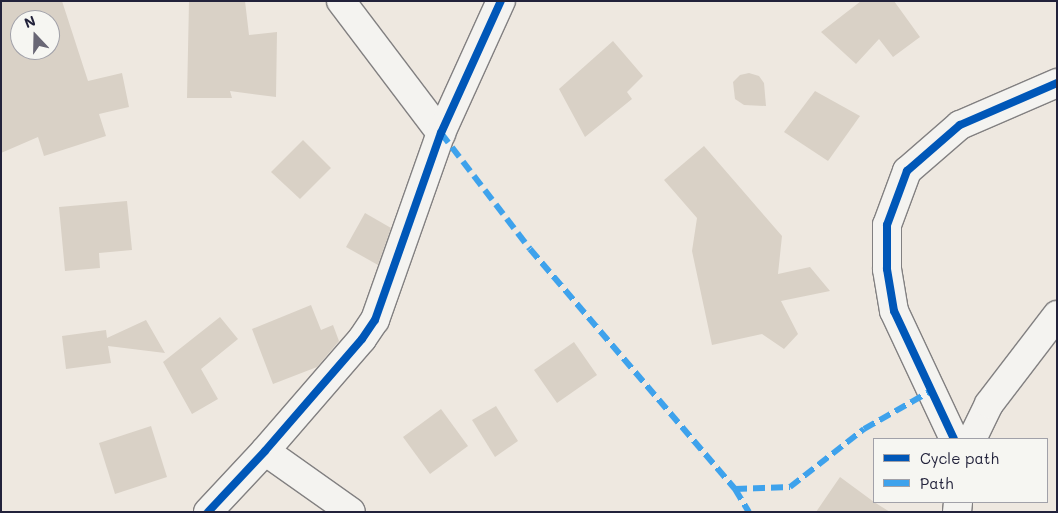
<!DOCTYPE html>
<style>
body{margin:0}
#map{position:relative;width:1058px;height:513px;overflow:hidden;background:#eee8e0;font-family:Mali,sans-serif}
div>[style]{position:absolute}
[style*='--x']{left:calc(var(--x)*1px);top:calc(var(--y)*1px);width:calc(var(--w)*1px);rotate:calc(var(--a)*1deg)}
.building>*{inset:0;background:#d9d1c6}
.roads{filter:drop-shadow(1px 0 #828081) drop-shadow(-1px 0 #828081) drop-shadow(0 1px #828081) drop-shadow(0 -1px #828081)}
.minor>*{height:28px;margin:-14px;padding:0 14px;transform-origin:14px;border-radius:14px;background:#f4f3f0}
.quiet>*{height:6px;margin-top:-3px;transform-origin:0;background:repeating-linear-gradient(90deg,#3ea2ec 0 12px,transparent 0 18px)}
.cycleway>*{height:8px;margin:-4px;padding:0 4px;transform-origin:4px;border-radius:4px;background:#0057b8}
span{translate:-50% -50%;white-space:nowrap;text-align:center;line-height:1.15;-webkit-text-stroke:4px #f6f6f2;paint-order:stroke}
.frame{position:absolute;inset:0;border:2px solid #22223b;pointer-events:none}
.legend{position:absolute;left:873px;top:438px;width:175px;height:65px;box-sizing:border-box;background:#f6f6f2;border:1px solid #a1a1a9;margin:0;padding:6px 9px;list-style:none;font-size:15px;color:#22223b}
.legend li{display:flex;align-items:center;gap:10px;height:25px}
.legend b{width:25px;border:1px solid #a1a1a9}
.north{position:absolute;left:10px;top:10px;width:50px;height:50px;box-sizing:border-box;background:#f6f6f2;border:1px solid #a1a1a9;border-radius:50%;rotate:339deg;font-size:14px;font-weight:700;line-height:20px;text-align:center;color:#22223b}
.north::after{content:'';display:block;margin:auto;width:18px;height:22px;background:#696775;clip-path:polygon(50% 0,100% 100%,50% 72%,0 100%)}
</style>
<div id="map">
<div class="building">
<div style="clip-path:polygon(evenodd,1px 1px,62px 1px,88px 81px,122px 73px,129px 107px,99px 114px,106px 136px,44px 156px,38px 137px,1px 153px,1px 1px,20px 20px,50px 20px,50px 50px,20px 50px,20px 20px)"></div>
<div style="clip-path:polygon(189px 1px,245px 1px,249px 35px,277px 32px,276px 97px,230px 91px,232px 98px,187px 98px)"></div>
<div style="clip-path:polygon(861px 1px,894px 1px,920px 37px,893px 57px,879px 39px,856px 64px,821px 32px)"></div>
<div style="clip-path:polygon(613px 41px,643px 76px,627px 92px,632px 99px,585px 137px,559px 89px)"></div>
<div style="clip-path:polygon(749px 73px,759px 76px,764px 83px,766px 106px,744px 105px,735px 99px,733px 82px,740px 75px)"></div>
<div style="clip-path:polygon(815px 91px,860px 116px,828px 161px,784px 132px)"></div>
<div style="clip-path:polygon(303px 140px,331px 168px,300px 199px,271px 172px)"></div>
<div style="clip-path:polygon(704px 146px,782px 236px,778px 274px,810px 267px,830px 291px,781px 301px,798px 334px,784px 349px,762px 334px,712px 345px,692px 251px,697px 218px,664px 180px)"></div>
<div style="clip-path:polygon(127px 201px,132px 250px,99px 253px,100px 268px,65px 271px,59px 207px)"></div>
<div style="clip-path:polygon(365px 213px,391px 228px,378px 265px,346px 247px)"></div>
<div style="clip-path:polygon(311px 305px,321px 330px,333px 325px,339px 341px,317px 367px,273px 384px,252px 329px)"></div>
<div style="clip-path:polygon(220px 317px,238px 339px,201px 369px,218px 399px,192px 414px,163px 362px)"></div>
<div style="clip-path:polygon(146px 320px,165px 353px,108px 346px,111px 363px,66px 369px,62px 336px,106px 330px,107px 338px)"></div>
<div style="clip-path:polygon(574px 342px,597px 375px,557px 403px,534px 370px)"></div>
<div style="clip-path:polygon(496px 406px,518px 441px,495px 457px,472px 420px)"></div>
<div style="clip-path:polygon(441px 409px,468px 446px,430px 474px,403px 437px)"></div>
<div style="clip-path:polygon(151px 426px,167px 477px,115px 494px,99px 443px)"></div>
<div style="clip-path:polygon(840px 477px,874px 502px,890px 512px,816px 512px)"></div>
</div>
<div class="roads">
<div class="minor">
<div style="--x:341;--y:1;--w:166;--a:52.9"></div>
<div style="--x:954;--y:439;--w:141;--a:-115.1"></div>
<div style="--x:894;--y:311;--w:43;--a:-99.5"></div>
<div style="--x:887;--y:269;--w:44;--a:-90"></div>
<div style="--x:887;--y:225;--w:58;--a:-69.7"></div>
<div style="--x:907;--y:171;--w:70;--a:-41"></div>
<div style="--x:960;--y:125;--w:106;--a:-23.4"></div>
<div style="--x:972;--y:439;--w:39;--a:-64"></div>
<div style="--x:989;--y:404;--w:112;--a:-52.6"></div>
<div style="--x:265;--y:451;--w:105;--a:35.3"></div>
<div style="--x:208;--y:512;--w:83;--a:-46.9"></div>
<div style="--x:265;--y:451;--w:148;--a:-49.1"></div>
<div style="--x:362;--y:339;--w:23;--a:-56"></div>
<div style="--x:375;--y:320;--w:198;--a:-70.6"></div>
<div style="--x:441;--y:133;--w:145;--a:-65.6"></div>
<div style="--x:957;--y:512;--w:10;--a:-84"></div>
</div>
</div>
<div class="quiet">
<div style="--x:441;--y:133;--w:146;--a:52.5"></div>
<div style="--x:530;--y:249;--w:316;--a:49.5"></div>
<div style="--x:735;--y:489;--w:27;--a:59"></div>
<div style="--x:735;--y:489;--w:55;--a:-2.1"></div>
<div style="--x:790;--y:487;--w:94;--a:-38.1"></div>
<div style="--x:864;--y:429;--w:77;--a:-29.6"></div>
</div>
<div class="cycleway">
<div style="--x:954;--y:439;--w:141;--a:-115.1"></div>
<div style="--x:894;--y:311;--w:43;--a:-99.5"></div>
<div style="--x:887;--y:269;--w:44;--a:-90"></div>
<div style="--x:887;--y:225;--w:58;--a:-69.7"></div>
<div style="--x:907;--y:171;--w:70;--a:-41"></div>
<div style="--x:960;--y:125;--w:106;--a:-23.4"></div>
<div style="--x:208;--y:512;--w:83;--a:-46.9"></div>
<div style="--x:265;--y:451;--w:148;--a:-49.1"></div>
<div style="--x:362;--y:339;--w:23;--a:-56"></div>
<div style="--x:375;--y:320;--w:198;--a:-70.6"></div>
<div style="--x:441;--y:133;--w:145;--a:-65.6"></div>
</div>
<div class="frame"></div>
<ul class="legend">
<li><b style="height:6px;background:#0057b8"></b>Cycle path</li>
<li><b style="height:6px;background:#3ea2ec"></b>Path</li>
</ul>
<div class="north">N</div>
</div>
